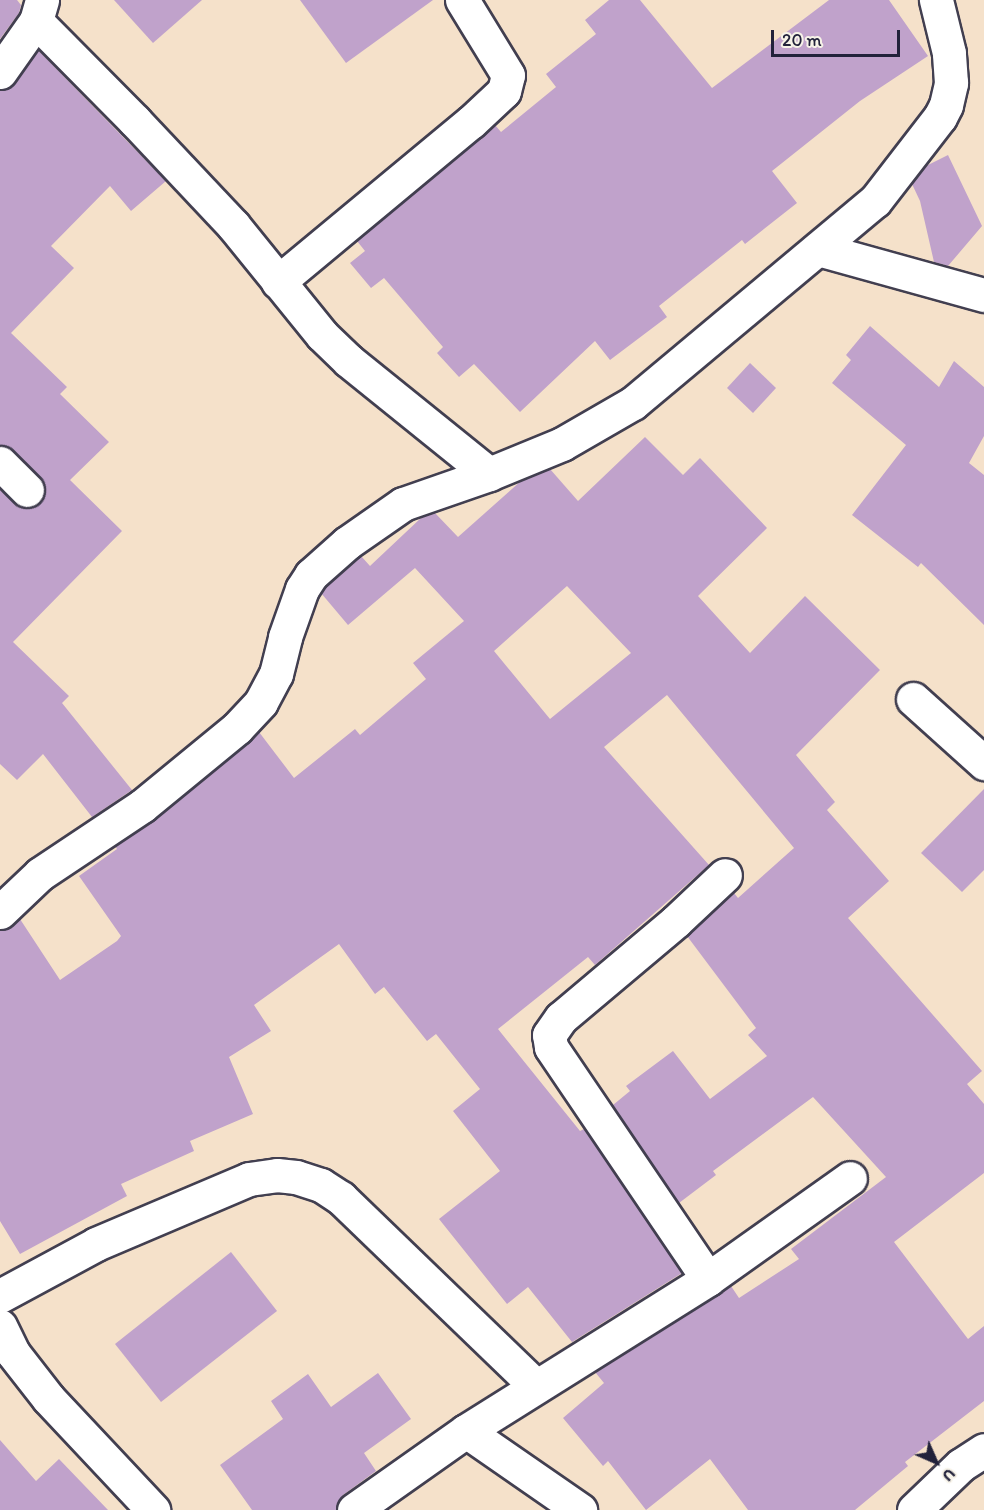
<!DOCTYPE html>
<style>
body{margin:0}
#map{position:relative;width:984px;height:1510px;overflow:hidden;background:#f5e1ca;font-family:Itim,sans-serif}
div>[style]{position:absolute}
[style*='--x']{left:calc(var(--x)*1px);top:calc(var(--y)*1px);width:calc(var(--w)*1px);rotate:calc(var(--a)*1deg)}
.building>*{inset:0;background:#c0a2cb}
.roads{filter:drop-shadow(2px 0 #423f50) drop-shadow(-2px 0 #423f50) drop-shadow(0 2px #423f50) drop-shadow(0 -2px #423f50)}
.street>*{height:33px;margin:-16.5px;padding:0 16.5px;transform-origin:16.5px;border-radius:16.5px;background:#fff}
span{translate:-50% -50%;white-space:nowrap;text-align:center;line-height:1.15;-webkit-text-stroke:6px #f7f3e8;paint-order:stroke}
.north{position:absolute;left:906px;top:1432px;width:60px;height:60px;-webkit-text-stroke:4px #f7f3e8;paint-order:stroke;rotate:135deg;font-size:16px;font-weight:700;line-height:24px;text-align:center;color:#22223b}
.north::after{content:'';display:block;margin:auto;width:21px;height:27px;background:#22223b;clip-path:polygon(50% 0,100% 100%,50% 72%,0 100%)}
.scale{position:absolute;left:771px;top:30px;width:129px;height:27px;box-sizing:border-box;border:3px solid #22223b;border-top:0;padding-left:8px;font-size:18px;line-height:21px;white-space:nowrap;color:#22223b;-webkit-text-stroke:4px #f7f3e8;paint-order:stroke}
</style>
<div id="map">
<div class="building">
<div style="clip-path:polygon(0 0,17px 0,21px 5px,19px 13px,0 39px)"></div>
<div style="clip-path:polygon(114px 0,202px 0,153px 43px)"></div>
<div style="clip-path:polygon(300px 0,433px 0,346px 63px)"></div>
<div style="clip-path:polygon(609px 0,640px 0,712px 88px,829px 0,889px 0,928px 56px,860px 101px,772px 171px,797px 203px,745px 244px,742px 240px,659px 306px,667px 317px,610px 360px,595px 341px,520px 412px,474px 364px,459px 377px,437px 353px,443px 347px,384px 278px,371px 288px,350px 263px,365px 251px,357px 241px,495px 125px,501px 132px,556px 87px,546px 74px,596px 34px,585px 20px)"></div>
<div style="clip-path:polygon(38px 50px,166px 181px,131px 211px,110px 186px,51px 246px,74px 268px,11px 333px,67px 387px,60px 394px,109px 442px,70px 480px,122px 531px,13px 642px,69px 696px,62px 703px,132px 790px,92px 817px,43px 754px,17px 780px,0 764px,0 490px,23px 508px,32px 508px,40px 504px,45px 494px,45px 485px,40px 477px,13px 450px,0 445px,0 90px,15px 83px)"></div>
<div style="clip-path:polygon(948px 155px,982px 226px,948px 266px,934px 262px,920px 201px,912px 184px,926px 166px)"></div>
<div style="clip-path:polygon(870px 326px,939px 387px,954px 361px,984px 387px,984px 436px,969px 463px,984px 475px,984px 625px,921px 563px,918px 567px,852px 515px,906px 445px,832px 383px,851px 360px,846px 355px)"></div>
<div style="clip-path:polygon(750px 363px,776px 388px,753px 413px,727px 388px)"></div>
<div style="clip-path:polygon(evenodd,645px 437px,683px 475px,700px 458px,767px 528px,698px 596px,750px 653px,805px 596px,880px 670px,796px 755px,835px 802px,827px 810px,889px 881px,848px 918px,982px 1071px,967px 1084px,984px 1104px,984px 1173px,894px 1242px,968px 1339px,984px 1326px,984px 1401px,905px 1462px,908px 1466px,855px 1510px,748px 1510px,710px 1459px,646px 1510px,608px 1461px,603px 1466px,563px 1418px,604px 1383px,595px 1372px,731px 1286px,739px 1298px,799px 1259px,791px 1249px,886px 1177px,813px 1097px,713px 1171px,716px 1175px,679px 1203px,613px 1105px,630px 1091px,626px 1086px,673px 1051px,710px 1099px,767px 1056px,748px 1035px,756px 1028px,687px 936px,734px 893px,738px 898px,794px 848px,667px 695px,604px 747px,709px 865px,595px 965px,588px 957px,498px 1029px,580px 1131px,584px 1129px,682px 1273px,572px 1342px,528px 1287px,507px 1304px,439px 1219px,500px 1171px,453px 1111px,480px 1089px,436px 1034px,427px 1041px,384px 987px,375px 994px,339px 944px,254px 1005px,271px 1031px,229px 1057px,253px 1114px,190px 1141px,194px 1151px,121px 1184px,127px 1196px,20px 1254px,0 1221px,0 930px,12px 926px,20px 919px,60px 980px,117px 941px,121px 936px,79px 876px,117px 849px,115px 846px,154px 821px,259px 732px,294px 778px,355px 729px,360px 735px,426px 679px,413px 663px,464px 621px,415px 568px,348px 625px,321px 593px,325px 587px,361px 556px,370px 566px,422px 517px,435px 513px,458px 537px,521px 481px,550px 469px,578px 501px,645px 437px,567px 586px,631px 653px,550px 719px,494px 651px,567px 586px)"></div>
<div style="clip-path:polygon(984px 789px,984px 870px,962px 892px,921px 853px)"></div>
<div style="clip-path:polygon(231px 1252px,277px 1311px,161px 1402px,115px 1344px)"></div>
<div style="clip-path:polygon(378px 1373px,411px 1419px,364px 1453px,376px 1471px,343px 1495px,336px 1510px,252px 1510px,220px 1465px,283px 1419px,271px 1401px,308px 1374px,331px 1407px)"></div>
<div style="clip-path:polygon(0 1440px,36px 1481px,59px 1459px,108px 1510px,0 1510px)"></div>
</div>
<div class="roads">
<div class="street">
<div style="--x:36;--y:21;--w:141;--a:45.3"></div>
<div style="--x:135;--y:121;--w:143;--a:46.7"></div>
<div style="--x:233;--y:225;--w:141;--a:51"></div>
<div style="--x:322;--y:335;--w:37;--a:44"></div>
<div style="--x:349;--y:361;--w:180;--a:38.9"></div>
<div style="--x:0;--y:72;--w:62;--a:-54.8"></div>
<div style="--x:36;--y:21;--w:22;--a:-74"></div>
<div style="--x:818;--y:249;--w:172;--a:15.5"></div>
<div style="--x:278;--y:282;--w:251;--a:-39.7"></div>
<div style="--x:471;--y:122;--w:45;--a:-43.2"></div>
<div style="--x:504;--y:91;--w:16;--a:-76"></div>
<div style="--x:508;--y:75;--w:88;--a:-121.5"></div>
<div style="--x:0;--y:463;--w:38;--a:45"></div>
<div style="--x:913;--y:699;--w:96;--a:42"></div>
<div style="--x:0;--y:912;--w:55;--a:-43.5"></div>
<div style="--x:40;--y:874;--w:123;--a:-33.7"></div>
<div style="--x:142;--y:806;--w:123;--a:-39.4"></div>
<div style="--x:237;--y:728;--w:35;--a:-47"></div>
<div style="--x:261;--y:702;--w:32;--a:-62"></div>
<div style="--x:276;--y:674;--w:38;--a:-76"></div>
<div style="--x:285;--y:637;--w:51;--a:-70.5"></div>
<div style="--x:302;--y:589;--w:17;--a:-57"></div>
<div style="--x:311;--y:575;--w:48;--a:-41.6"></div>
<div style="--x:347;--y:543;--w:68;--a:-34.9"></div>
<div style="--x:403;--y:504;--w:91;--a:-19.2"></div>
<div style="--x:489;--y:474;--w:79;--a:-22.3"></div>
<div style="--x:562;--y:444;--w:82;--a:-30"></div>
<div style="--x:633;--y:403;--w:315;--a:-39.9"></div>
<div style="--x:875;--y:201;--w:106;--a:-52.3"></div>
<div style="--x:940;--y:117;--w:13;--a:-63"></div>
<div style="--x:946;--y:105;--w:23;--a:-77"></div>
<div style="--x:951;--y:83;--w:30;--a:-94"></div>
<div style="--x:949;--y:53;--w:55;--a:-103.8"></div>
<div style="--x:708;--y:1279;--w:280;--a:-124.1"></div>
<div style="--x:551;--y:1047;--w:12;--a:-99"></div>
<div style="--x:549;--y:1035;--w:21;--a:-55"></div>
<div style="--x:561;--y:1018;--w:150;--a:-40.1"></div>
<div style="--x:676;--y:921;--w:67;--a:-43.2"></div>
<div style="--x:0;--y:1296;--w:109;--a:-28.4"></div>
<div style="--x:96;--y:1244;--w:166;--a:-23"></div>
<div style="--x:249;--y:1179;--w:28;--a:-8"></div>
<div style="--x:277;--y:1175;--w:19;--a:6"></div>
<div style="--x:296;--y:1177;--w:26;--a:18"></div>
<div style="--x:321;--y:1185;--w:24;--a:33"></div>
<div style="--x:341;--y:1198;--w:271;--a:44"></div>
<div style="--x:0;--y:1326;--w:30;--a:64"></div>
<div style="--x:13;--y:1353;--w:57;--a:52.1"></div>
<div style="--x:48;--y:1398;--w:154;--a:46.8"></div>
<div style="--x:466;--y:1431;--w:139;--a:34.7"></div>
<div style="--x:354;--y:1510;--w:137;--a:-35.2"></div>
<div style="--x:466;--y:1431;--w:286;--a:-32.1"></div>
<div style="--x:708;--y:1279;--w:174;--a:-35.4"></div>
<div style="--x:914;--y:1510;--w:65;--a:-43.8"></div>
<div style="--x:961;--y:1465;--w:27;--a:-33"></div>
</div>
</div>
<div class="north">U</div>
<div class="scale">20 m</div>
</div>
